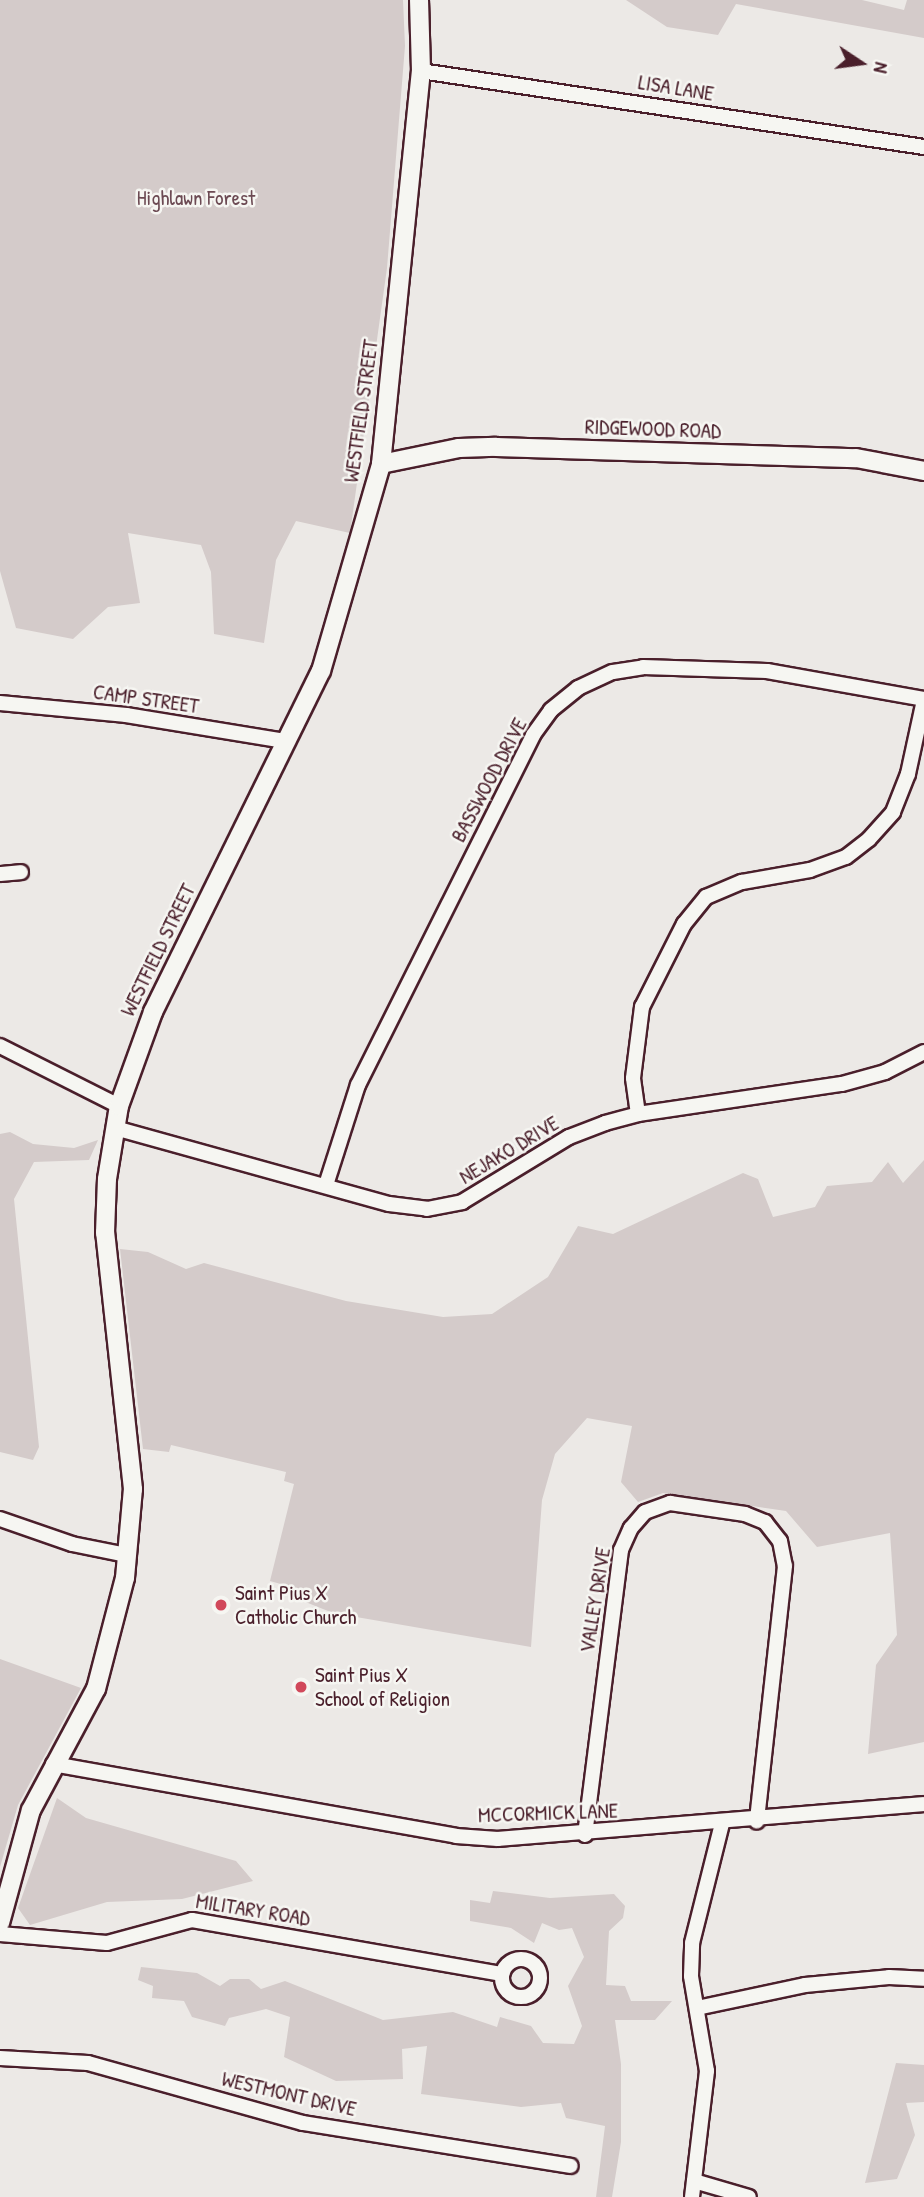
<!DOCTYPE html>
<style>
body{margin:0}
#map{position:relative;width:924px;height:2197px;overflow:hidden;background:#ece9e6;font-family:"Patrick Hand",sans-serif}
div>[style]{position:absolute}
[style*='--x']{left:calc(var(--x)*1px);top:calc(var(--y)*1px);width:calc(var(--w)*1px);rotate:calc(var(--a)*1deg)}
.green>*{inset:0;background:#d4cbca}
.roads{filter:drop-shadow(2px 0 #4a1f2b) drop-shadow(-2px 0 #4a1f2b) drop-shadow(0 2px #4a1f2b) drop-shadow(0 -2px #4a1f2b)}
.minor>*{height:14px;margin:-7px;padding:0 7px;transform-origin:7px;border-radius:7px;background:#f6f6f2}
.minor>.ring{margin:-7px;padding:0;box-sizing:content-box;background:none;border:14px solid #f6f6f2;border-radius:50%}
.major>*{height:18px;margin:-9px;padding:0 9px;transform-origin:9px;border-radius:9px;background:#f6f6f2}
.dots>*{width:19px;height:19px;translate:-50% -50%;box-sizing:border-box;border:4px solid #f6f6f2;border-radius:50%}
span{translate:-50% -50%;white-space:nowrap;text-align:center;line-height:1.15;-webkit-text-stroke:5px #f6f6f2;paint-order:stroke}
.street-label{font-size:21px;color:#4a1f2b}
.park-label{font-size:21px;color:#6c4a53}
.poi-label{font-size:21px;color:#4a1f2b}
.left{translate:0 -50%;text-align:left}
.north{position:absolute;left:826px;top:28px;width:70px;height:70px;-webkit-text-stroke:5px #f6f6f2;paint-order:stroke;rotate:103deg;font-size:19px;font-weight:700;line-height:28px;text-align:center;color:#4a1f2b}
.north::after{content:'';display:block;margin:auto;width:24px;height:32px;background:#4a1f2b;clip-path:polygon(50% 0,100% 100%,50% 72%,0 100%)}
</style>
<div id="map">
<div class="green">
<div style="clip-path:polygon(0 0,403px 0,405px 46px,387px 268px,350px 533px,296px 521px,276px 560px,264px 643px,214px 634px,211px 572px,201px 545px,128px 533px,140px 603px,108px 607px,73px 639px,16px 628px,0 571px)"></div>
<div style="clip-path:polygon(626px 0,862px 0,904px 10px,907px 0,924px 0,924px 38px,736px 4px,718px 35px,667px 27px)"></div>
<div style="clip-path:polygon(10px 1132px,33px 1144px,74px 1148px,98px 1140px,89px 1160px,34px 1162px,14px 1199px,39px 1447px,33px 1460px,0 1452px,0 1134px)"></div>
<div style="clip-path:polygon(924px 1160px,924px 1742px,868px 1754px,876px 1665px,897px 1635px,890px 1533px,817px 1547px,786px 1511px,663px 1493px,638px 1502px,621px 1482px,632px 1426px,587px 1418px,555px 1454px,542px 1500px,531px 1647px,333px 1613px,293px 1597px,295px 1588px,270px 1581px,294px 1484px,284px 1481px,286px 1472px,171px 1445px,169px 1452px,143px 1449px,120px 1249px,148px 1252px,186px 1269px,204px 1263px,346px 1301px,443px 1317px,492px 1314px,548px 1277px,578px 1226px,613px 1234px,743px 1173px,758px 1179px,773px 1217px,815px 1207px,827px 1186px,872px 1182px,888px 1162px,903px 1183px)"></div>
<div style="clip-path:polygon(0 1659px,81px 1688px,18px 1805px,0 1867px)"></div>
<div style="clip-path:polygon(57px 1798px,86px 1818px,236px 1861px,253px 1881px,182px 1899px,107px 1902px,30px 1925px,18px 1908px)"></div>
<div style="clip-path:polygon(493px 1891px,550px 1898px,614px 1894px,625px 1906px,623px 1918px,609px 1931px,606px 1985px,625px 1986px,631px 2001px,672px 2001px,655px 2020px,615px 2020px,621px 2064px,621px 2142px,612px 2197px,596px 2197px,605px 2126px,566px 2118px,561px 2103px,521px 2107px,421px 2094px,427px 2046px,402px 2049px,403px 2079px,336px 2081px,284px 2057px,290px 2017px,266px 2009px,229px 2018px,225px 2026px,192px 2017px,184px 2001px,152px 1998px,153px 1986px,138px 1980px,141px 1967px,197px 1973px,220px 1986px,230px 1979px,249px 1979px,261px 1989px,285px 1981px,383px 2020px,453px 2012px,497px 2027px,500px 2017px,531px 2026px,543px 2043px,574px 2044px,582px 2026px,568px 1986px,584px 1957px,572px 1928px,559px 1930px,542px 1923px,534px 1943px,511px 1928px,470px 1921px,470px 1900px,490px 1903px)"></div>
<div style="clip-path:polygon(896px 2063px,924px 2065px,924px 2102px,906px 2103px,915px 2135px,897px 2179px,865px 2183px)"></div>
</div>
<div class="roads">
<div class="minor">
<div style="--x:421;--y:71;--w:509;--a:8.59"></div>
<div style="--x:0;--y:703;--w:127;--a:5.4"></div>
<div style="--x:126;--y:715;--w:161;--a:9.3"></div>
<div style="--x:0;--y:874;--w:21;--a:-5"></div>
<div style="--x:0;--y:1046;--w:133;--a:26.8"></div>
<div style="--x:638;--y:1114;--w:36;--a:-98"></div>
<div style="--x:633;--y:1078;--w:72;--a:-82.8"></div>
<div style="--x:642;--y:1007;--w:93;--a:-63.2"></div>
<div style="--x:684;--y:924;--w:35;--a:-51"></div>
<div style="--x:706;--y:897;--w:39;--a:-23"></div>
<div style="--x:742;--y:882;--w:69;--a:-10"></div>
<div style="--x:810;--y:870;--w:38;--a:-20"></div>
<div style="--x:846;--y:857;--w:29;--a:-38"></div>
<div style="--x:869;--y:839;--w:36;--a:-48"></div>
<div style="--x:893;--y:812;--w:41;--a:-68.5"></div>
<div style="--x:908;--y:774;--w:76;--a:-77.8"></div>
<div style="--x:115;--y:1128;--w:284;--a:15.5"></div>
<div style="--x:389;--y:1204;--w:38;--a:7"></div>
<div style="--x:427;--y:1209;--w:36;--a:-11"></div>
<div style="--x:462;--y:1202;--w:125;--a:-31.3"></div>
<div style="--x:569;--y:1137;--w:39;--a:-21"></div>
<div style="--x:605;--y:1123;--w:34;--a:-15"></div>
<div style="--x:638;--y:1114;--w:206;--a:-8.4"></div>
<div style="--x:842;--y:1084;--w:45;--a:-15.6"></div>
<div style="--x:885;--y:1072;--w:44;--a:-27.1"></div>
<div style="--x:326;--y:1185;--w:105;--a:-72.3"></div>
<div style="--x:358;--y:1085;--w:391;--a:-63.4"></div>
<div style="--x:533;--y:735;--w:31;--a:-54"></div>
<div style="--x:551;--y:710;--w:35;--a:-39"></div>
<div style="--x:578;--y:688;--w:38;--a:-25"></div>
<div style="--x:613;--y:672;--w:30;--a:-9"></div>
<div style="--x:643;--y:667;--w:124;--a:1.8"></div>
<div style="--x:767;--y:671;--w:159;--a:10.1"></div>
<div style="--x:0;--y:1519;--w:76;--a:19.1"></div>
<div style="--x:72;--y:1544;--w:55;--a:11.5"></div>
<div style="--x:53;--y:1764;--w:409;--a:10.1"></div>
<div style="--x:456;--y:1836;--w:42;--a:4.1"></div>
<div style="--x:498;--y:1839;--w:427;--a:-4.7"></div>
<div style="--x:585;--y:1835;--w:287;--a:-82.8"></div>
<div style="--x:621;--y:1550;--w:24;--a:-66"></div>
<div style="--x:631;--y:1528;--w:21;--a:-49"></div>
<div style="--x:645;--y:1512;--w:27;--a:-20"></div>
<div style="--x:670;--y:1503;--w:76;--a:8.3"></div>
<div style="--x:745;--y:1514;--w:22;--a:22"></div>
<div style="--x:765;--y:1522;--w:24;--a:52"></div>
<div style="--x:780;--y:1541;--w:25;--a:79"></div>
<div style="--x:785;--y:1566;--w:257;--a:96.3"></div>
<div style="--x:0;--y:1934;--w:107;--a:4.8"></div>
<div style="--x:107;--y:1943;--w:88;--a:-15.1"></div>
<div style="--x:192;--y:1920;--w:315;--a:9.9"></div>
<div class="ring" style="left:502px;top:1959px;width:24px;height:24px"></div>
<div style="--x:697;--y:2008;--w:110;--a:-12"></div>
<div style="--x:805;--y:1985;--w:84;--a:-5.4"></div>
<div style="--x:889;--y:1977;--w:35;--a:3"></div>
<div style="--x:0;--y:2058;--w:88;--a:3.3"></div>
<div style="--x:88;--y:2063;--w:223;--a:15.6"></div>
<div style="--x:303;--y:2123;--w:271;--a:9.1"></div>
<div style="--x:694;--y:2181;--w:57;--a:16.2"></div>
<div style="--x:692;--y:2197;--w:127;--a:-83.2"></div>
<div style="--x:707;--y:2071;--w:96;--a:-99.6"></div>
<div style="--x:691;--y:1976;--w:33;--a:-88"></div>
<div style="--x:692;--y:1943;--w:123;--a:-75.9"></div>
</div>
<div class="major">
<div style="--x:381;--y:464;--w:80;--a:-11.6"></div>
<div style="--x:459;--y:448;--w:37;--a:-2"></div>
<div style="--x:496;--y:447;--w:360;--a:1.8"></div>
<div style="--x:856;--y:458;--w:69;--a:10.8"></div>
<div style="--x:0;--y:1923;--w:117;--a:-74.7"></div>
<div style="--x:31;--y:1810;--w:137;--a:-61.8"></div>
<div style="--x:96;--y:1689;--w:115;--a:-75.4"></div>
<div style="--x:125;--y:1578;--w:89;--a:-84.9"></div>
<div style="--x:133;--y:1489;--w:258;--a:-96.2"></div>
<div style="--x:105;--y:1233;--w:54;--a:-87.9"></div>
<div style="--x:107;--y:1179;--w:74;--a:-80.7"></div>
<div style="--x:119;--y:1106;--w:100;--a:-70.1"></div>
<div style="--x:153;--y:1012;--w:380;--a:-63.8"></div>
<div style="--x:321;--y:671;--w:216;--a:-73.8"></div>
<div style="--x:381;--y:464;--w:395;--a:-84.2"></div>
<div style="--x:421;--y:71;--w:71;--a:-91.6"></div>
</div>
</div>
<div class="dots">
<div style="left:221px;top:1605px;background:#d1495b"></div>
<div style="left:301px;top:1687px;background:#d1495b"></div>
</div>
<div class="street-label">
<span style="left:676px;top:88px;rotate:9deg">LISA LANE</span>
<span style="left:361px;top:411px;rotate:-82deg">WESTFIELD STREET</span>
<span style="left:653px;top:429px;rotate:2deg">RIDGEWOOD ROAD</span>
<span style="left:146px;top:699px;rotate:8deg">CAMP STREET</span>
<span style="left:489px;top:780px;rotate:-62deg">BASSWOOD DRIVE</span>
<span style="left:158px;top:950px;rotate:-64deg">WESTFIELD STREET</span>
<span style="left:509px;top:1150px;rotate:-31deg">NEJAKO DRIVE</span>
<span style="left:595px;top:1600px;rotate:-81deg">VALLEY DRIVE</span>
<span style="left:548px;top:1813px;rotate:-2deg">MCCORMICK LANE</span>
<span style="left:253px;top:1910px;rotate:9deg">MILITARY ROAD</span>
<span style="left:289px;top:2094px;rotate:13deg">WESTMONT DRIVE</span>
</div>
<div class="park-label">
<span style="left:196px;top:198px">Highlawn Forest</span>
</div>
<div class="poi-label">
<span class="left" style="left:235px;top:1605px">Saint Pius X<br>Catholic Church</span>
<span class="left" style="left:315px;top:1687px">Saint Pius X<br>School of Religion</span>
</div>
<div class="north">N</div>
</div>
